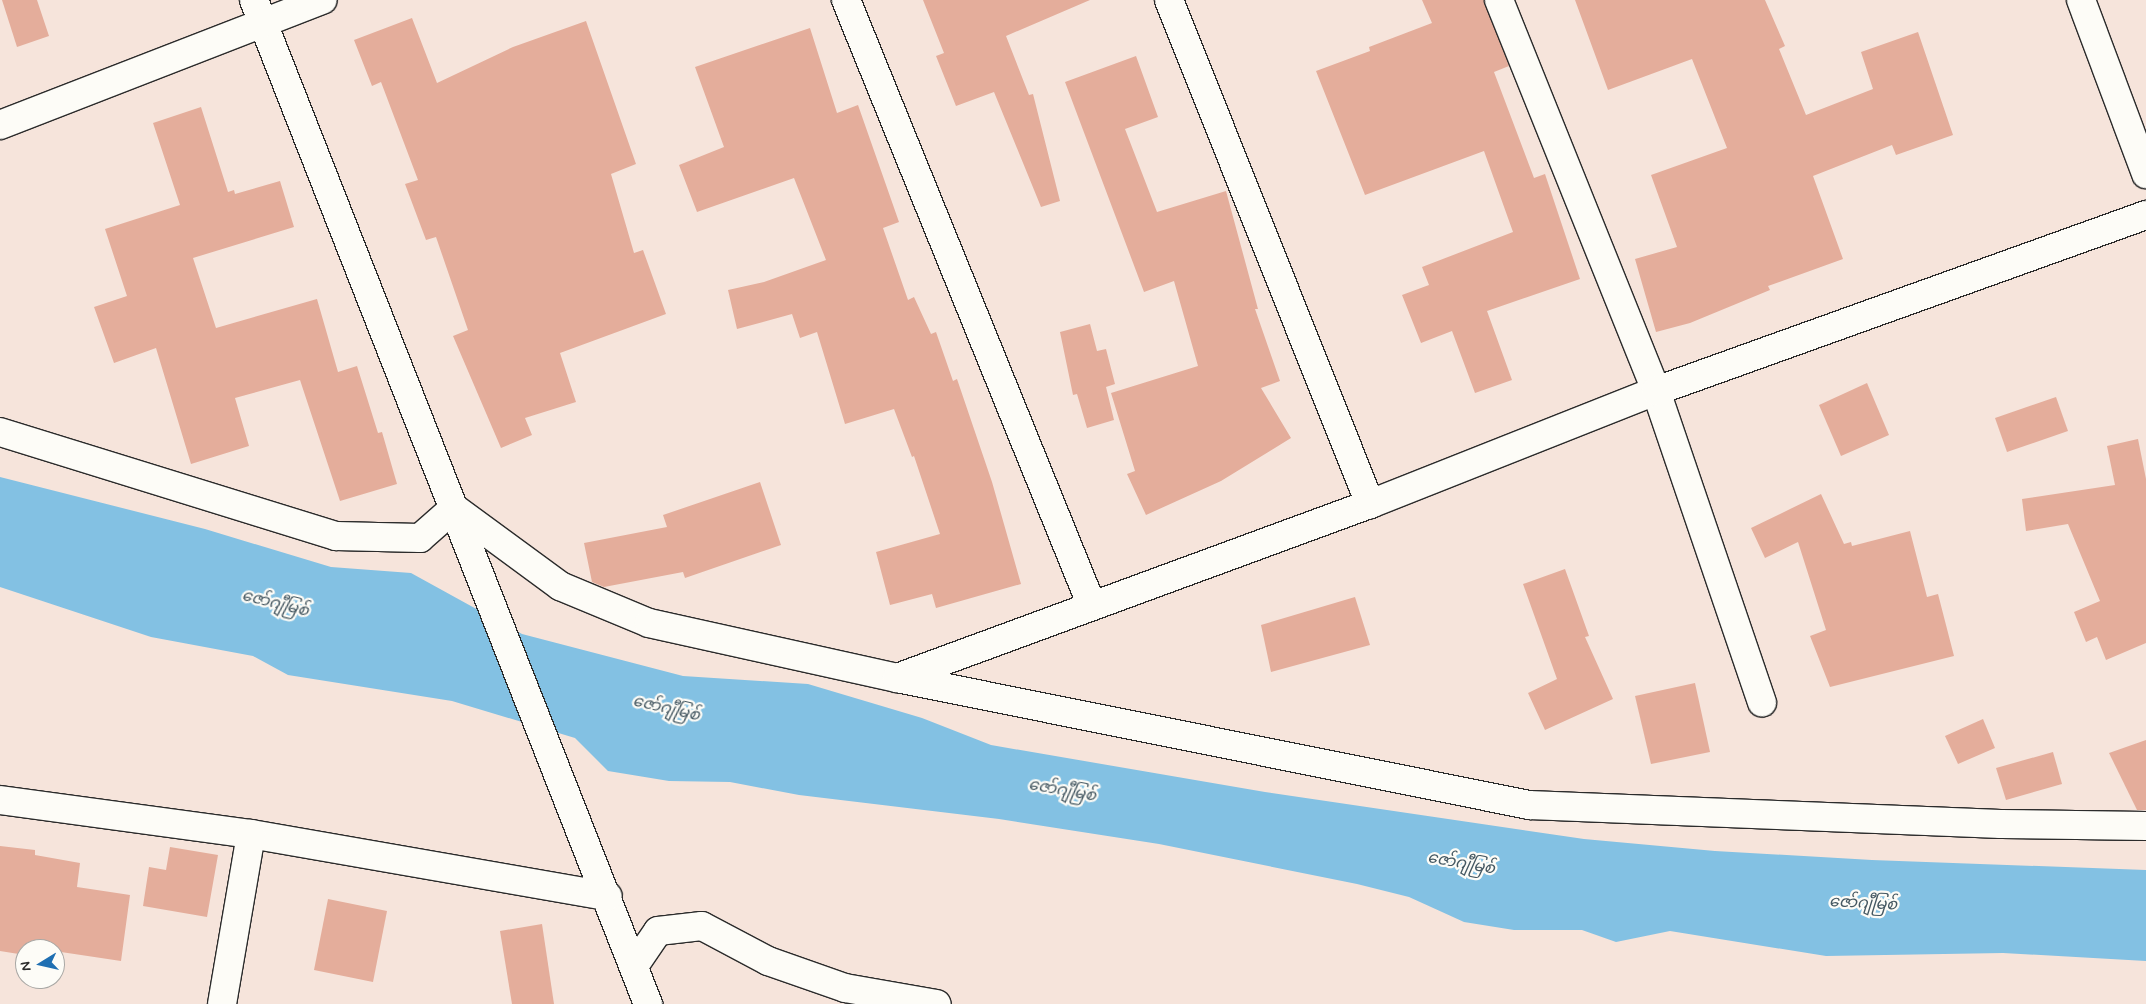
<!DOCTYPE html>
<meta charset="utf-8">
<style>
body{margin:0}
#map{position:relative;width:2146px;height:1004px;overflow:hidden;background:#f6e4db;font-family:Mynerve,"Noto Sans Myanmar",sans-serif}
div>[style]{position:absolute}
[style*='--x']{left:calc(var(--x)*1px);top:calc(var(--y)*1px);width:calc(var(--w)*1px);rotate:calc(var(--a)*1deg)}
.water>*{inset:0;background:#83c1e3}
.building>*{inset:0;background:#e4ad9b}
.roads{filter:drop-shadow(1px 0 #2b2b2b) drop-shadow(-1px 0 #2b2b2b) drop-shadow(0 1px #2b2b2b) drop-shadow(0 -1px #2b2b2b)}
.minor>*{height:28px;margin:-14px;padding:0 14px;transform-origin:14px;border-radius:14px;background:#fdfcf7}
span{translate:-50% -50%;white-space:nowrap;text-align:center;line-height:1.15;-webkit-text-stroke:4.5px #fdfcf7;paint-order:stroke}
.water-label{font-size:16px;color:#455862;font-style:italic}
.north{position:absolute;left:15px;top:939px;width:50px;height:50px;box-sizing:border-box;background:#fdfcf7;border:1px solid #a9a8a5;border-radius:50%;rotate:261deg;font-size:14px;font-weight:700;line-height:20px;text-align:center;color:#2b2b2b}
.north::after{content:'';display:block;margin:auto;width:18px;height:22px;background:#1f6fb2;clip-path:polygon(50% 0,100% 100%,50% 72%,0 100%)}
</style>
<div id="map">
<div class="water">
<div style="clip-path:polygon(0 477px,205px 529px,331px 567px,411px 573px,522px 634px,683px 676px,808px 684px,922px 718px,991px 745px,1265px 792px,1584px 839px,1715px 851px,1872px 860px,2146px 870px,2146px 961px,2003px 953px,1826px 956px,1670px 931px,1616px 942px,1582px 930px,1514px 930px,1464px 922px,1409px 897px,1357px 884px,1159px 844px,999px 819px,799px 795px,730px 782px,669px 781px,608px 771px,575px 738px,452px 701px,288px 675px,253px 656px,151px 637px,0 587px)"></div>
</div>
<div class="building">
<div style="clip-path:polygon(2px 0,37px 0,49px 36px,17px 47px)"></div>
<div style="clip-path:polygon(923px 0,1090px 0,1006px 36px,1029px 95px,1033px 94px,1060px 201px,1041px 207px,994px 92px,956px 106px,936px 56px,944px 53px)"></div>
<div style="clip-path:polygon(1422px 0,1484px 0,1509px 66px,1494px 72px,1534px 178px,1545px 174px,1580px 279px,1487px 311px,1512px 380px,1475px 393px,1452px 331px,1421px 343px,1402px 295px,1429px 285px,1422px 267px,1513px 232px,1484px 151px,1365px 195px,1316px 71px,1370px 51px,1369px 47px,1432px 23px)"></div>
<div style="clip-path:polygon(1575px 0,1765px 0,1785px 46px,1779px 49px,1806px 115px,1873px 89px,1861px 52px,1918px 32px,1953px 135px,1896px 155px,1892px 145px,1813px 176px,1843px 259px,1768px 286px,1770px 290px,1690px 323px,1656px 332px,1635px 259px,1677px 247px,1651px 175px,1727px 148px,1692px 59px,1608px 90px)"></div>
<div style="clip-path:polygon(412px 18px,437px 83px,513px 47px,586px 21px,636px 164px,611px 174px,634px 253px,643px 250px,666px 314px,560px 353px,576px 402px,525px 418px,532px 435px,501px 448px,453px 336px,468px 330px,436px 237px,426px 240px,405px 184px,418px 180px,381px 82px,372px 86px,354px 40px)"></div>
<div style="clip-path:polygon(810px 28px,837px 113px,858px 105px,899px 222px,883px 228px,908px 300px,914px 297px,931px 334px,936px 332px,953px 381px,957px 379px,992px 482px,1021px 584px,936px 608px,932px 594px,890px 605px,876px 552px,940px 534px,914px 456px,912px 457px,894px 409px,845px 424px,817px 332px,800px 338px,792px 314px,737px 329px,728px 290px,764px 282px,826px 260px,794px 178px,697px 212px,679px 165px,724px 147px,695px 67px)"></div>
<div style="clip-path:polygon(1136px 56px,1158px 117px,1125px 129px,1157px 212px,1226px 191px,1258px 309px,1255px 309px,1280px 381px,1261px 388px,1291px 438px,1221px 481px,1146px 515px,1127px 474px,1135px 471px,1111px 393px,1198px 366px,1174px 281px,1144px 292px,1065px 82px)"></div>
<div style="clip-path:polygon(201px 107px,228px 192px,234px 190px,235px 194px,280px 181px,294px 227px,193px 258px,216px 328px,317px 299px,338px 372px,357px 366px,378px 433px,382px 432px,397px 484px,340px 501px,300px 380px,235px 398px,249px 446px,191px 464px,156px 348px,114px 363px,94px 307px,127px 296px,105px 229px,180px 205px,153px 123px)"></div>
<div style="clip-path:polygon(1090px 324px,1097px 351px,1106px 349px,1115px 384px,1106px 387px,1114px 420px,1087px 428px,1077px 394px,1073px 395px,1060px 332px)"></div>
<div style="clip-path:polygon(1867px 383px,1889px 435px,1841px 456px,1819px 405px)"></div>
<div style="clip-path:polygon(2056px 397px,2068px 431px,2007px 452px,1995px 418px)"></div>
<div style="clip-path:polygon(2138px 439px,2146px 479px,2146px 643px,2106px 660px,2097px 637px,2086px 642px,2074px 612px,2100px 601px,2068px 524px,2026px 531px,2022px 499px,2115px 485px,2107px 446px)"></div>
<div style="clip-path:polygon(760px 482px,781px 545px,685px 578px,683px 572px,604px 587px,592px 582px,584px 543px,667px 527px,663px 515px)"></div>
<div style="clip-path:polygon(1821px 494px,1844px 544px,1851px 542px,1852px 546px,1910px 531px,1927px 597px,1938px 594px,1954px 656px,1830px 687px,1810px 636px,1826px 630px,1798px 542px,1765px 558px,1751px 528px)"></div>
<div style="clip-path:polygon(1565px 569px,1589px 636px,1585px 637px,1613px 699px,1545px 730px,1528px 693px,1557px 679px,1523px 584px)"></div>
<div style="clip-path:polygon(1355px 597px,1370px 645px,1271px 672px,1261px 625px)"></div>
<div style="clip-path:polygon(1695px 683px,1710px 752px,1651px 764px,1635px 696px)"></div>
<div style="clip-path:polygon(1983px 719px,1995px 748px,1958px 764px,1945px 736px)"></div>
<div style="clip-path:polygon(2146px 740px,2146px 810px,2137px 810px,2109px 753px)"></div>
<div style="clip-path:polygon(2053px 752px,2062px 784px,2006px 800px,1996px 768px)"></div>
<div style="clip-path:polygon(0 846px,35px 850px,35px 855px,80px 863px,77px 887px,130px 895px,121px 961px,61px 952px,60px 960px,55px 959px,55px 949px,25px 949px,25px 955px,0 951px)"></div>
<div style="clip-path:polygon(170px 847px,218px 855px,207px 917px,143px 906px,149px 867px,166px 870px)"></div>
<div style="clip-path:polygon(328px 899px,387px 911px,373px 982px,314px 970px)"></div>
<div style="clip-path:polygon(542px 924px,554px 1004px,512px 1004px,500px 931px)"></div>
</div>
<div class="roads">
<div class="minor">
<div style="--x:254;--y:0;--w:1079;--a:68.57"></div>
<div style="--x:846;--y:0;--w:654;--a:67.91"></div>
<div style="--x:1169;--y:0;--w:543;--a:68.26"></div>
<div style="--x:1499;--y:0;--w:421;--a:68.1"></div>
<div style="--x:1656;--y:391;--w:329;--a:71.2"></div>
<div style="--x:2081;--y:0;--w:186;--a:69.5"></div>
<div style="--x:0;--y:125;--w:346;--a:-21.2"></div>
<div style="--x:0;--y:432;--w:352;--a:17.2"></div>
<div style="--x:336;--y:536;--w:84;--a:1.4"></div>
<div style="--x:420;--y:538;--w:45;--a:-41.4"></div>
<div style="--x:454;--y:508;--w:132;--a:36.3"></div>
<div style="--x:560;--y:586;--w:96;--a:22.6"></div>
<div style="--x:649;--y:623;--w:254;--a:12.5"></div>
<div style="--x:897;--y:678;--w:645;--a:11.36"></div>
<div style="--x:1529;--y:805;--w:472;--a:2.3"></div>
<div style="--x:2001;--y:824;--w:145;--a:0.8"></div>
<div style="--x:897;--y:678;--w:504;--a:-20.2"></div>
<div style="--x:1370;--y:504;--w:308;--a:-21.6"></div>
<div style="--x:1656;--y:391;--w:521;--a:-19.76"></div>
<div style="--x:0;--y:800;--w:253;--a:7.7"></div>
<div style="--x:251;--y:834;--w:362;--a:9.9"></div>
<div style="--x:634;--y:966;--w:42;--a:-55.6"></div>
<div style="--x:658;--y:931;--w:44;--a:-6.5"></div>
<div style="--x:702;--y:926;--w:75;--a:27.9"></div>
<div style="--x:768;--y:961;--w:82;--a:19.3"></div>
<div style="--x:845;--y:988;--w:93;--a:9.9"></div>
<div style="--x:222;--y:1004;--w:172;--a:-80.3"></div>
</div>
</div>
<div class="water-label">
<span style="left:275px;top:604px;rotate:14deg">ဇော်ဂျီမြစ်</span>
<span style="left:666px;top:709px;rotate:13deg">ဇော်ဂျီမြစ်</span>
<span style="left:1062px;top:791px;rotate:10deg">ဇော်ဂျီမြစ်</span>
<span style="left:1461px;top:864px;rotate:10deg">ဇော်ဂျီမြစ်</span>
<span style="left:1863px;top:904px;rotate:3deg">ဇော်ဂျီမြစ်</span>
</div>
<div class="north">N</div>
</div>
